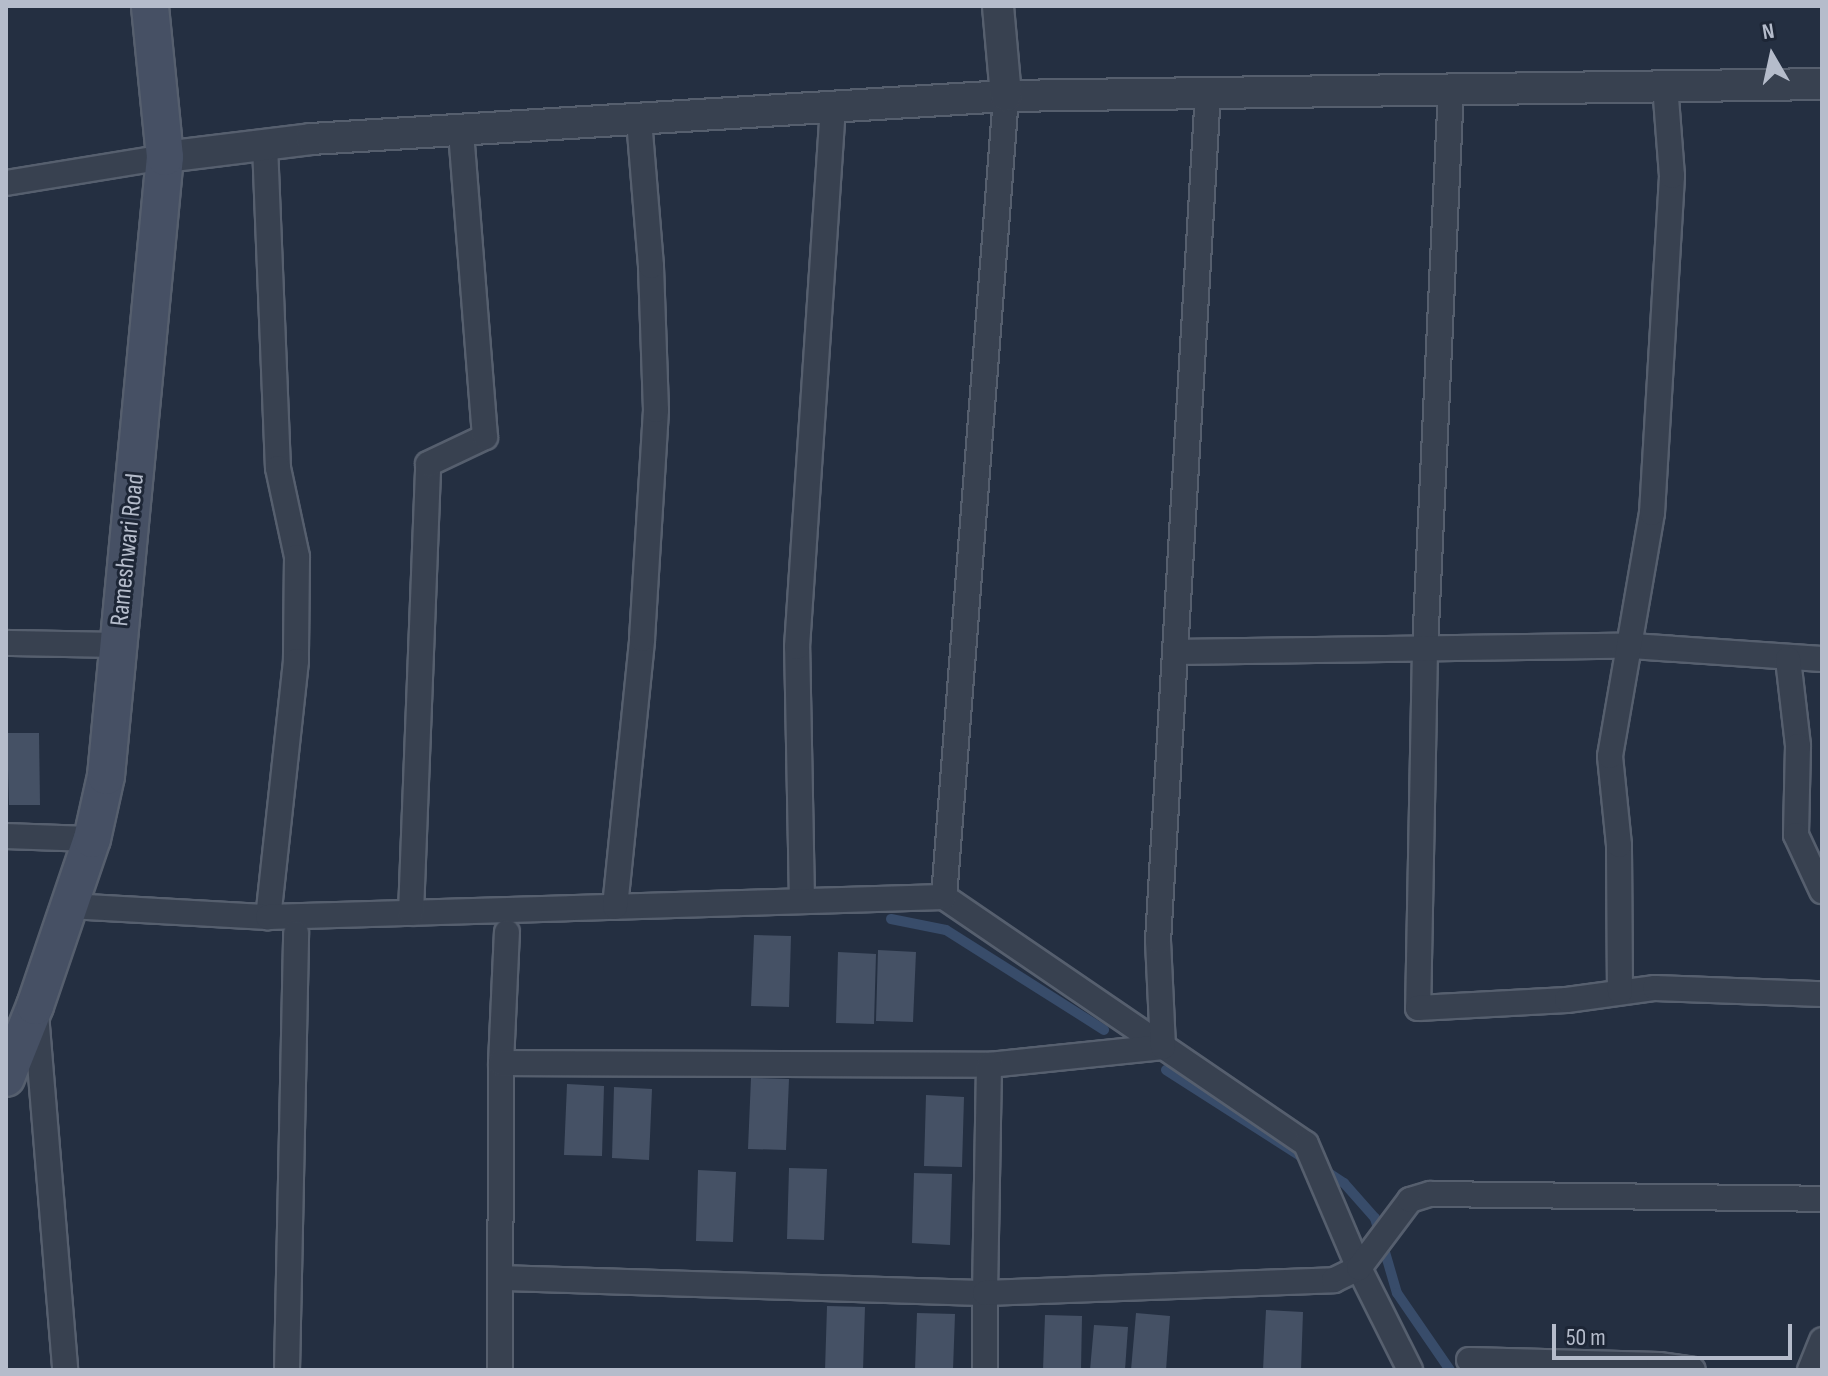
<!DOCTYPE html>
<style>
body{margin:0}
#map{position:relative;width:1828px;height:1376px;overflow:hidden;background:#242f41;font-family:"Sofia Sans Condensed",sans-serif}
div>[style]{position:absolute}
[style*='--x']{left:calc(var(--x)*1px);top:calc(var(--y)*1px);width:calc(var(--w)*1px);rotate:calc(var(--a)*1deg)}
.stream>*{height:10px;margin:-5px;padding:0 5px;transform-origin:5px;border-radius:5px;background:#384c6a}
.building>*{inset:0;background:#455165}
.roads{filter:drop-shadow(2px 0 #565f6e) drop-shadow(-2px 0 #565f6e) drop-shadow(0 2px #565f6e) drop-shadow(0 -2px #565f6e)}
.minor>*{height:24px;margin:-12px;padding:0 12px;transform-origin:12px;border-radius:12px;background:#384150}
.tertiary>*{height:30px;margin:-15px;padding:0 15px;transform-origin:15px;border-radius:15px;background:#384150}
.secondary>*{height:36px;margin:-18px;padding:0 18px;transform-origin:18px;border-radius:18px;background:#465064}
span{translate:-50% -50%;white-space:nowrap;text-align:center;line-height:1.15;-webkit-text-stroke:6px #1d2636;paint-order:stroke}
.street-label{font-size:26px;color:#b5bccb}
.frame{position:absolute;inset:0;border:8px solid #b5bccb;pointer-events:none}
.north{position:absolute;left:1732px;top:16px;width:80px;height:80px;-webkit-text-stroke:6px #1d2636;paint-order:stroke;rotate:351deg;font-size:22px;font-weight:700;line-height:32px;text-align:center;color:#b5bccb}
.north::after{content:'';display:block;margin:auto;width:28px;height:36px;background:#b5bccb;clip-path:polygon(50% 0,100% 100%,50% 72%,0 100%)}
.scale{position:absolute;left:1552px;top:1324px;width:240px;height:36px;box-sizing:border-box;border:4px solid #b5bccb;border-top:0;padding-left:10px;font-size:24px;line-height:28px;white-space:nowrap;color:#b5bccb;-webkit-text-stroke:6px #1d2636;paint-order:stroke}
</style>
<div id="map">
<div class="stream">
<div style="--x:891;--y:919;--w:56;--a:11.3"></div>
<div style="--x:946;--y:930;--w:187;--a:32.3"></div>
<div style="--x:1166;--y:1070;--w:167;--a:32.6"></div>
<div style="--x:1324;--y:1170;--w:24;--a:33"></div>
<div style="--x:1344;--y:1183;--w:47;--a:48.5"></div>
<div style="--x:1375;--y:1218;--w:78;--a:73.7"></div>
<div style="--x:1397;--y:1293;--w:93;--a:55.5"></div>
</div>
<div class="building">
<div style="clip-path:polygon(7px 733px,39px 733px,40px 805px,9px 805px)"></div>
<div style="clip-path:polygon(754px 935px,791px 936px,789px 1007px,751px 1006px)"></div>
<div style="clip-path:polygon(878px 950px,916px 952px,913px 1022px,876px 1021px)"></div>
<div style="clip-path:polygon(838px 952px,876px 954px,874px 1024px,836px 1023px)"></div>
<div style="clip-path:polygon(751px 1078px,789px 1079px,786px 1150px,748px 1149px)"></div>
<div style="clip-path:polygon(567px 1084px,604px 1086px,602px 1156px,564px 1155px)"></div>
<div style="clip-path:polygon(614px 1087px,652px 1089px,649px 1160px,612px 1158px)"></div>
<div style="clip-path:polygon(926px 1095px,964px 1097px,962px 1167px,924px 1166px)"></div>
<div style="clip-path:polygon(789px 1168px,827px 1169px,824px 1240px,787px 1239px)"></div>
<div style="clip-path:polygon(698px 1170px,736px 1172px,733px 1242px,696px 1241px)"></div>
<div style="clip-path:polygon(914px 1173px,952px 1174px,950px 1245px,912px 1243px)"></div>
<div style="clip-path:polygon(827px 1306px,865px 1307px,863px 1370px,825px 1370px)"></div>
<div style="clip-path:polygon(1266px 1310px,1303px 1312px,1301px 1370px,1263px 1370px)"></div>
<div style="clip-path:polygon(917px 1313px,955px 1314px,953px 1370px,915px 1370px)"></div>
<div style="clip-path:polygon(1136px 1313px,1170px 1316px,1166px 1370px,1131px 1370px)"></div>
<div style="clip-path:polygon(1045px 1315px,1082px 1316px,1081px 1370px,1043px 1370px)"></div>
<div style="clip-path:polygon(1094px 1325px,1128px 1327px,1125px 1370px,1090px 1370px)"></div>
</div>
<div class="roads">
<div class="minor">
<div style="--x:1451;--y:89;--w:561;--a:92.66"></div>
<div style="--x:1425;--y:649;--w:359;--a:91.1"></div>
<div style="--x:1418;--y:1008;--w:149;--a:-3.1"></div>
<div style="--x:1567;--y:1000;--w:89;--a:-7.8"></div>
<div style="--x:1655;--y:988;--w:167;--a:2.1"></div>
<div style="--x:265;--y:145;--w:323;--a:87.7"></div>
<div style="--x:278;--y:468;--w:91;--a:77.9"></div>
<div style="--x:297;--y:557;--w:104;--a:90.6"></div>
<div style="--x:296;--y:661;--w:258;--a:96.2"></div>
<div style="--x:6;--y:183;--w:161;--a:-9.3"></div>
<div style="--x:6;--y:643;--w:113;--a:1"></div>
<div style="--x:1175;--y:652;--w:457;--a:-0.8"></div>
<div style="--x:1632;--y:646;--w:190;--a:3.9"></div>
<div style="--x:1788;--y:659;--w:88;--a:83.4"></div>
<div style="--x:1798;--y:746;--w:89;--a:91.3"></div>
<div style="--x:1796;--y:835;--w:62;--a:65.1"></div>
<div style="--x:6;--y:836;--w:86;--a:2"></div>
<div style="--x:944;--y:897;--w:438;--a:34.3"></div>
<div style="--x:1306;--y:1144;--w:135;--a:66.9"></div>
<div style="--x:1359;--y:1268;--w:114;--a:63.4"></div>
<div style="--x:802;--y:901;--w:254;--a:-91.1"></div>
<div style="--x:797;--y:647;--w:542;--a:-86.19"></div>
<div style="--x:69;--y:906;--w:199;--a:3.2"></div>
<div style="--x:268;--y:917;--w:676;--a:-1.69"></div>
<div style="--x:944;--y:897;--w:803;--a:-85.57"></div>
<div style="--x:615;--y:907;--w:269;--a:-84.2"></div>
<div style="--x:642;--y:639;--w:229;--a:-86.5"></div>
<div style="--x:656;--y:410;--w:144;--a:-92"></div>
<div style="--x:651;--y:266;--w:147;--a:-94.7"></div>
<div style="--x:411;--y:913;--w:449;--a:-87.8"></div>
<div style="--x:428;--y:464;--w:63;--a:-25.3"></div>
<div style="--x:485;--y:437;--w:308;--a:-94.5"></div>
<div style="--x:1620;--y:992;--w:147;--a:-90.4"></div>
<div style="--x:1619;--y:845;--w:89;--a:-95.8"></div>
<div style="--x:1610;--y:756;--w:247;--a:-80.2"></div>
<div style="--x:1652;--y:513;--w:338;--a:-86.6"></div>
<div style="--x:1672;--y:176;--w:90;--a:-94.4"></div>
<div style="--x:36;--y:1014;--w:357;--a:85.3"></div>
<div style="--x:501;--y:1063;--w:131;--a:-87.4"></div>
<div style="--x:989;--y:1065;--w:175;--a:-5.9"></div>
<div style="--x:1163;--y:1047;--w:106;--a:-92.7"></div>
<div style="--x:1158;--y:941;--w:849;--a:-86.63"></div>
<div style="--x:502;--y:1278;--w:483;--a:1.8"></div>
<div style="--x:985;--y:1293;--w:77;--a:90"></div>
<div style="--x:1469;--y:1360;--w:190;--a:1.5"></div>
<div style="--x:1659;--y:1365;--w:34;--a:8"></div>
<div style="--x:287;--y:1370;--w:437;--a:-88.8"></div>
<div style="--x:500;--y:1370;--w:307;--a:-89.8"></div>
<div style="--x:501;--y:1063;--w:488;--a:0.2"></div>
<div style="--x:989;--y:1065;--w:228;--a:91"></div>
<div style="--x:985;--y:1293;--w:349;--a:-2.1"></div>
<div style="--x:1334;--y:1280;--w:28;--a:-26"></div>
<div style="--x:1359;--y:1268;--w:85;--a:-53.1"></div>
<div style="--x:1410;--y:1200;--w:21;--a:-17"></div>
<div style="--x:1430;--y:1194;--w:392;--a:0.7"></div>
<div style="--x:1810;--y:1370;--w:32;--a:-68"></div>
</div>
<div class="tertiary">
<div style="--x:1006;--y:96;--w:816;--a:-0.84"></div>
<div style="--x:165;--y:157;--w:147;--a:-7"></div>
<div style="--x:311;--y:139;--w:696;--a:-3.54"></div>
<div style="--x:1006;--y:96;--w:90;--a:-95.1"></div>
</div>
<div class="secondary">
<div style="--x:6;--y:1078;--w:78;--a:-68.1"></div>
<div style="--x:35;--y:1006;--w:176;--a:-71.2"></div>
<div style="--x:92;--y:839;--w:65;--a:-77.5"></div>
<div style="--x:106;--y:776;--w:622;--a:-84.56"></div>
<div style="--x:165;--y:157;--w:152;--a:-95.7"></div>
</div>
</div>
<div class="street-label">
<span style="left:128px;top:550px;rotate:-84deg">Rameshwari Road</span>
</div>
<div class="frame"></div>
<div class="north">N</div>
<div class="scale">50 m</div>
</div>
